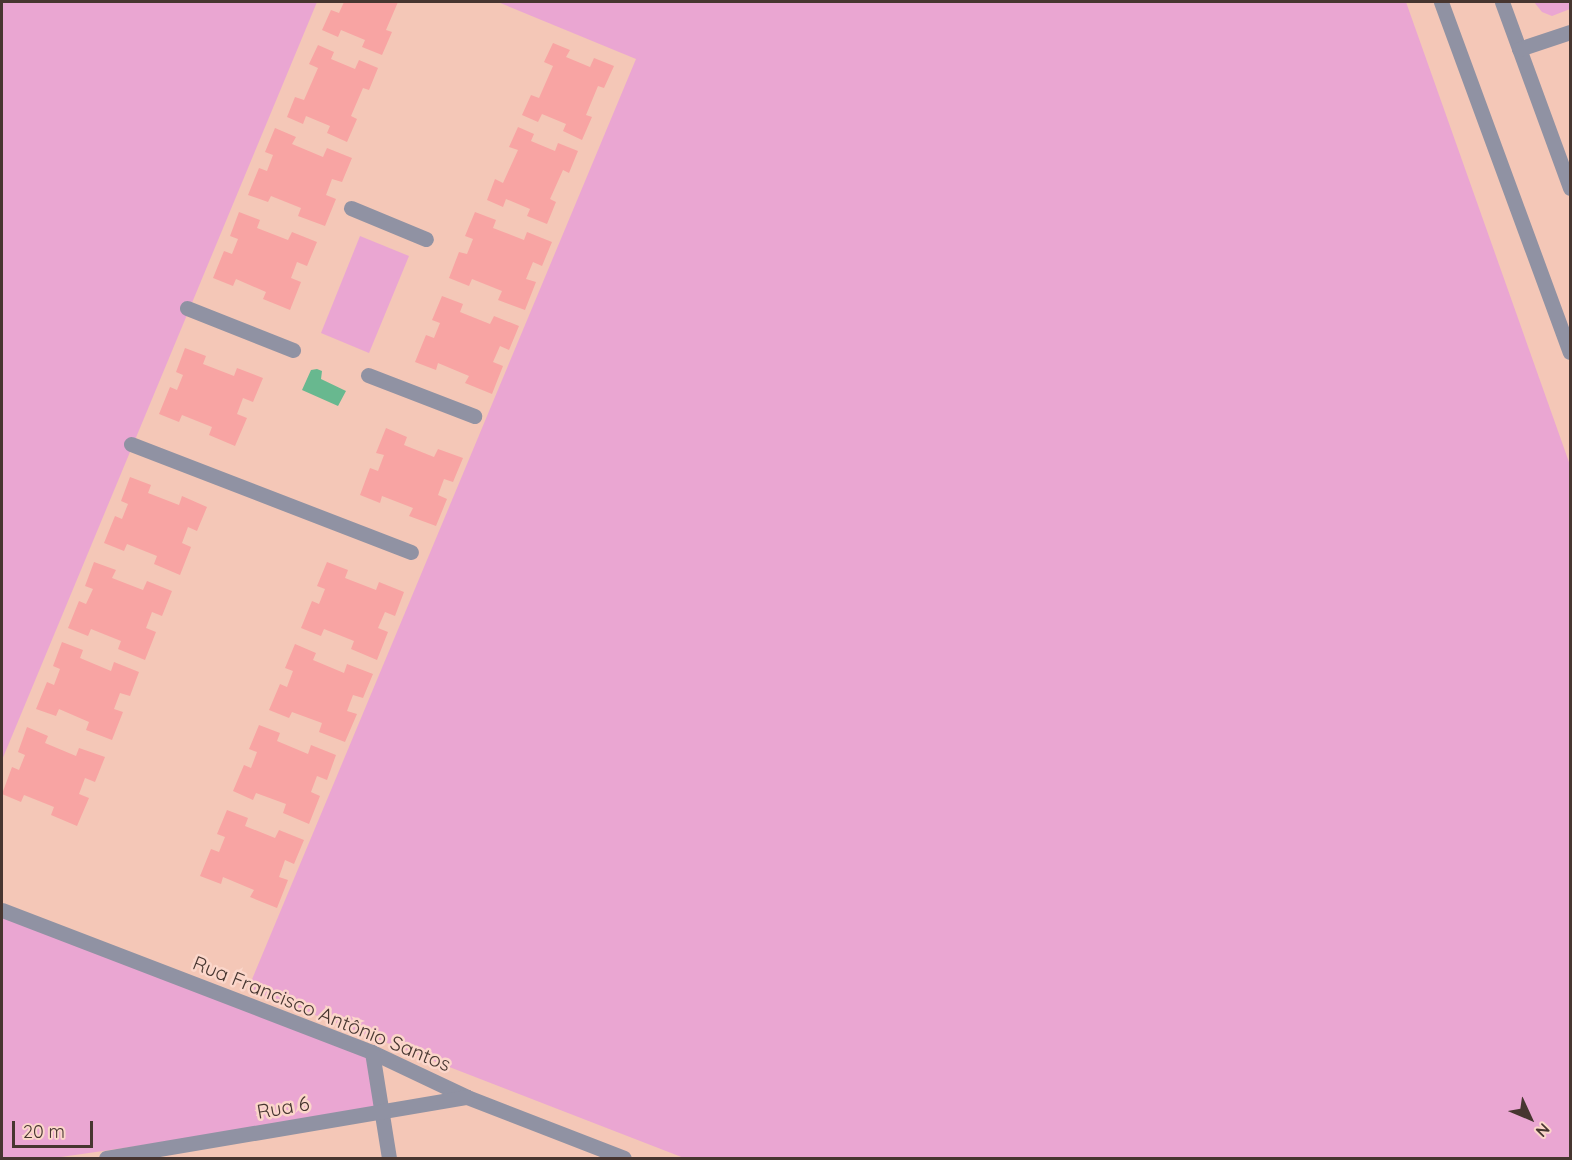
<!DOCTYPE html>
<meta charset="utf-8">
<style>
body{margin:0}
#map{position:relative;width:1572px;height:1160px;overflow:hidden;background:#f4c7b7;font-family:Quicksand,sans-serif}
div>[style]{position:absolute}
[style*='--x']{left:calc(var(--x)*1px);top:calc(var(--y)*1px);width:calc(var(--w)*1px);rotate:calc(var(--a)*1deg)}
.green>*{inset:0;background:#eaa6d2}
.water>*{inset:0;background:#68b88f}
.building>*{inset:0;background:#f8a4a3}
.minor>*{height:15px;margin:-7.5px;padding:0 7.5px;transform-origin:7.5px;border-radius:7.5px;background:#9092a3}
span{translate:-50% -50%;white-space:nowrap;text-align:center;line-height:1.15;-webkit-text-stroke:5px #fbd6ca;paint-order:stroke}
.street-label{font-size:20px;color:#473630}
.frame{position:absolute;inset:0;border:3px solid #473630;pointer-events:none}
.north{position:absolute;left:1500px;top:1088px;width:60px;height:60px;-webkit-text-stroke:4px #fbd6ca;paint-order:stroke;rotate:134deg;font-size:16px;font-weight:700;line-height:24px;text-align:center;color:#473630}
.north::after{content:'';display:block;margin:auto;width:21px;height:27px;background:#473630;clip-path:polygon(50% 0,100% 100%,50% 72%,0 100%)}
.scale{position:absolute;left:12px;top:1121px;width:81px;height:27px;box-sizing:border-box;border:3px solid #473630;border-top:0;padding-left:8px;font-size:18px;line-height:21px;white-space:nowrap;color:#473630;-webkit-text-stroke:4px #fbd6ca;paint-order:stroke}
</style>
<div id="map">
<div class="green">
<div style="clip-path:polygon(2px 2px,317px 2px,2px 760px)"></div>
<div style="clip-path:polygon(498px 2px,1406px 2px,1570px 465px,1570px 1158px,684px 1158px,248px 989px,636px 59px)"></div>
<div style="clip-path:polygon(1534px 2px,1570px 2px,1570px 9px,1552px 16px,1542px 12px)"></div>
<div style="clip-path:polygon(360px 236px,409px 256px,369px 353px,321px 333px)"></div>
<div style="clip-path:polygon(2px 910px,372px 1052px,381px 1111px,54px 1158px,2px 1158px)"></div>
</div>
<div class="water">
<div style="clip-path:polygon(317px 369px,322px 371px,321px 379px,346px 391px,338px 406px,302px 390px,311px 370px)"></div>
</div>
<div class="building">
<div style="clip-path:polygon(344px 2px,398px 2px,386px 30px,392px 32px,382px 55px,362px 47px,365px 40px,341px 30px,338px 37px,322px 30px,331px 10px,339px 13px)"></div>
<div style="clip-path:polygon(553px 43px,570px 50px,566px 57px,590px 67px,594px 58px,614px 66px,604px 88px,598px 86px,586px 115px,592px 117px,582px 140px,563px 131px,566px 124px,542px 114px,538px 122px,522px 115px,531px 95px,539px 98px,553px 66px,544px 62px)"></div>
<div style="clip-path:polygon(318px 45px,334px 52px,331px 59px,355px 69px,359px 60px,378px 68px,369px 90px,363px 88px,351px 116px,357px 119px,347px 142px,327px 133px,330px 126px,306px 116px,303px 124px,287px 117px,295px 97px,304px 100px,318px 68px,309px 64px)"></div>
<div style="clip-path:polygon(518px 127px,534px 134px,531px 141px,555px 151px,558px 143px,578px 151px,569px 173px,563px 170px,550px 199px,556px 202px,547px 224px,527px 216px,530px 209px,506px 199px,503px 207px,487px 200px,495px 179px,503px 183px,518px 150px,509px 147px)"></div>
<div style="clip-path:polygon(275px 128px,296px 137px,292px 144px,323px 157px,327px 148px,352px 158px,342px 182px,332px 179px,326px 195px,336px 199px,325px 226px,298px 216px,301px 208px,271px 196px,268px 202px,248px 195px,259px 168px,267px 171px,273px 155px,265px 152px)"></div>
<div style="clip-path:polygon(239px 212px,260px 220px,257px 228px,288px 240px,292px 232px,317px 242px,307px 266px,297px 262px,291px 278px,301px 282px,290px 310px,263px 299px,266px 292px,236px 279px,233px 286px,213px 278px,224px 251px,232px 254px,238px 239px,230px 236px)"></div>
<div style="clip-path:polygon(475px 212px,496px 220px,493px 228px,524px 240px,527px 232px,552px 242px,542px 266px,533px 262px,526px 279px,536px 282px,525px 310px,498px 300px,502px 291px,472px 279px,469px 286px,449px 278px,459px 252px,467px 254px,473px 239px,465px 236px)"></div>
<div style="clip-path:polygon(442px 296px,463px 304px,460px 312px,490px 324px,494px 316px,519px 326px,509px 350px,500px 346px,493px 362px,503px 366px,492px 394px,465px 383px,469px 376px,438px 363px,436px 370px,415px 362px,426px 335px,434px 338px,440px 323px,432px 320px)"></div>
<div style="clip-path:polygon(185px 348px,206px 356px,203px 364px,234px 376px,237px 368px,263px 378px,253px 402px,243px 398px,237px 414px,247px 418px,235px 446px,209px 435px,212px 427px,182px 415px,179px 422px,159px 414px,170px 387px,177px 390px,183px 375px,176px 372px)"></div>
<div style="clip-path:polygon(386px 428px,407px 437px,404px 445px,434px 457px,438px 449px,463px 458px,453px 482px,444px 479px,438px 495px,447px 499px,436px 526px,409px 516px,413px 508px,382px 496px,380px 503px,360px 495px,370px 468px,378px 471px,384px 455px,376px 453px)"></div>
<div style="clip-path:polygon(130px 477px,151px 485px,148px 493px,179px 505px,182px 496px,207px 507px,197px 531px,188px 527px,182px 543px,191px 547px,180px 575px,154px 564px,157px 556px,127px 544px,124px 551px,104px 543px,115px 516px,122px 519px,128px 504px,121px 501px)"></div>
<div style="clip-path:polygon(94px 562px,116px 570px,112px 578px,143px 590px,147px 581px,172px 591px,162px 616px,152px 612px,146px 628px,156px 632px,145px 660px,118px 649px,121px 641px,91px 629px,88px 636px,68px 628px,79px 601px,86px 604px,93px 589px,85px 586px)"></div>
<div style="clip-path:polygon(327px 562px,348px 570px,345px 578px,376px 590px,379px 582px,404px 592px,395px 616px,385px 612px,378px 628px,388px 632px,377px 660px,351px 649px,354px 641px,324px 629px,321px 636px,301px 628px,312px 601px,319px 604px,325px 589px,317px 586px)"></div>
<div style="clip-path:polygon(62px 642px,83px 650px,80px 658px,111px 671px,114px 662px,139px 672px,130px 696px,120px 693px,114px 709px,123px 712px,112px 740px,86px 730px,89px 722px,59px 709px,56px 716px,36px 709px,47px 682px,54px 685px,60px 669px,53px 666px)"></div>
<div style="clip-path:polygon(295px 644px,316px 653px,313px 660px,344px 673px,347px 664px,373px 674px,363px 698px,353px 695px,347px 711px,357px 714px,345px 742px,319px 732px,322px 723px,292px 712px,289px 718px,269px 710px,280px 684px,287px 687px,293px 671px,285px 668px)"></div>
<div style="clip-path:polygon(259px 725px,280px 733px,277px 741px,308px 754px,311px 745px,336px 755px,327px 780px,317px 776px,311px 792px,320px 796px,309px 824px,283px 813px,286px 804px,256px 793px,253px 800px,233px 791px,244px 765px,251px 768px,257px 752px,249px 749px)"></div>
<div style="clip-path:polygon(27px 727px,48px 736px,45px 743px,76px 756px,79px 748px,105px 757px,95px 782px,85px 778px,79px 794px,89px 798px,77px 826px,51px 815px,54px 807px,24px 795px,21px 802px,2px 794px,12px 767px,19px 770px,25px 755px,18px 752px)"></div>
<div style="clip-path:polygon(227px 810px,248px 818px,245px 826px,275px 838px,279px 830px,304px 840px,294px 864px,285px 860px,279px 877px,288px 880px,277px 908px,250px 897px,254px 890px,223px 877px,221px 884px,200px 876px,211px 849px,219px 852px,225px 837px,217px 834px)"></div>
</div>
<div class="minor">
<div style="--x:1441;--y:2;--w:373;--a:69.8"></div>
<div style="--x:1502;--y:2;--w:198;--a:69.9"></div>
<div style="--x:1519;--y:49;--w:54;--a:-18.4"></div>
<div style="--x:351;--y:208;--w:81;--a:22.5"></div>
<div style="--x:187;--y:308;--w:114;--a:21.6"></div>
<div style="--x:368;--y:375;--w:114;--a:21.1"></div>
<div style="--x:131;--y:444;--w:300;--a:21.1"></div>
<div style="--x:2;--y:910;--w:396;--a:21"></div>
<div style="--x:372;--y:1052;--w:105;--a:25.3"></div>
<div style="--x:467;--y:1097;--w:168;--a:21.2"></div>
<div style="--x:372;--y:1052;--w:107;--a:80.9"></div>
<div style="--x:106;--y:1158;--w:366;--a:-9.6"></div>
</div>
<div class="street-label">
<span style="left:322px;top:1013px;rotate:22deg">Rua Francisco Antônio Santos</span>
<span style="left:283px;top:1107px;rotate:-10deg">Rua 6</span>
</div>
<div class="frame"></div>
<div class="north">N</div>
<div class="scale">20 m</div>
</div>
